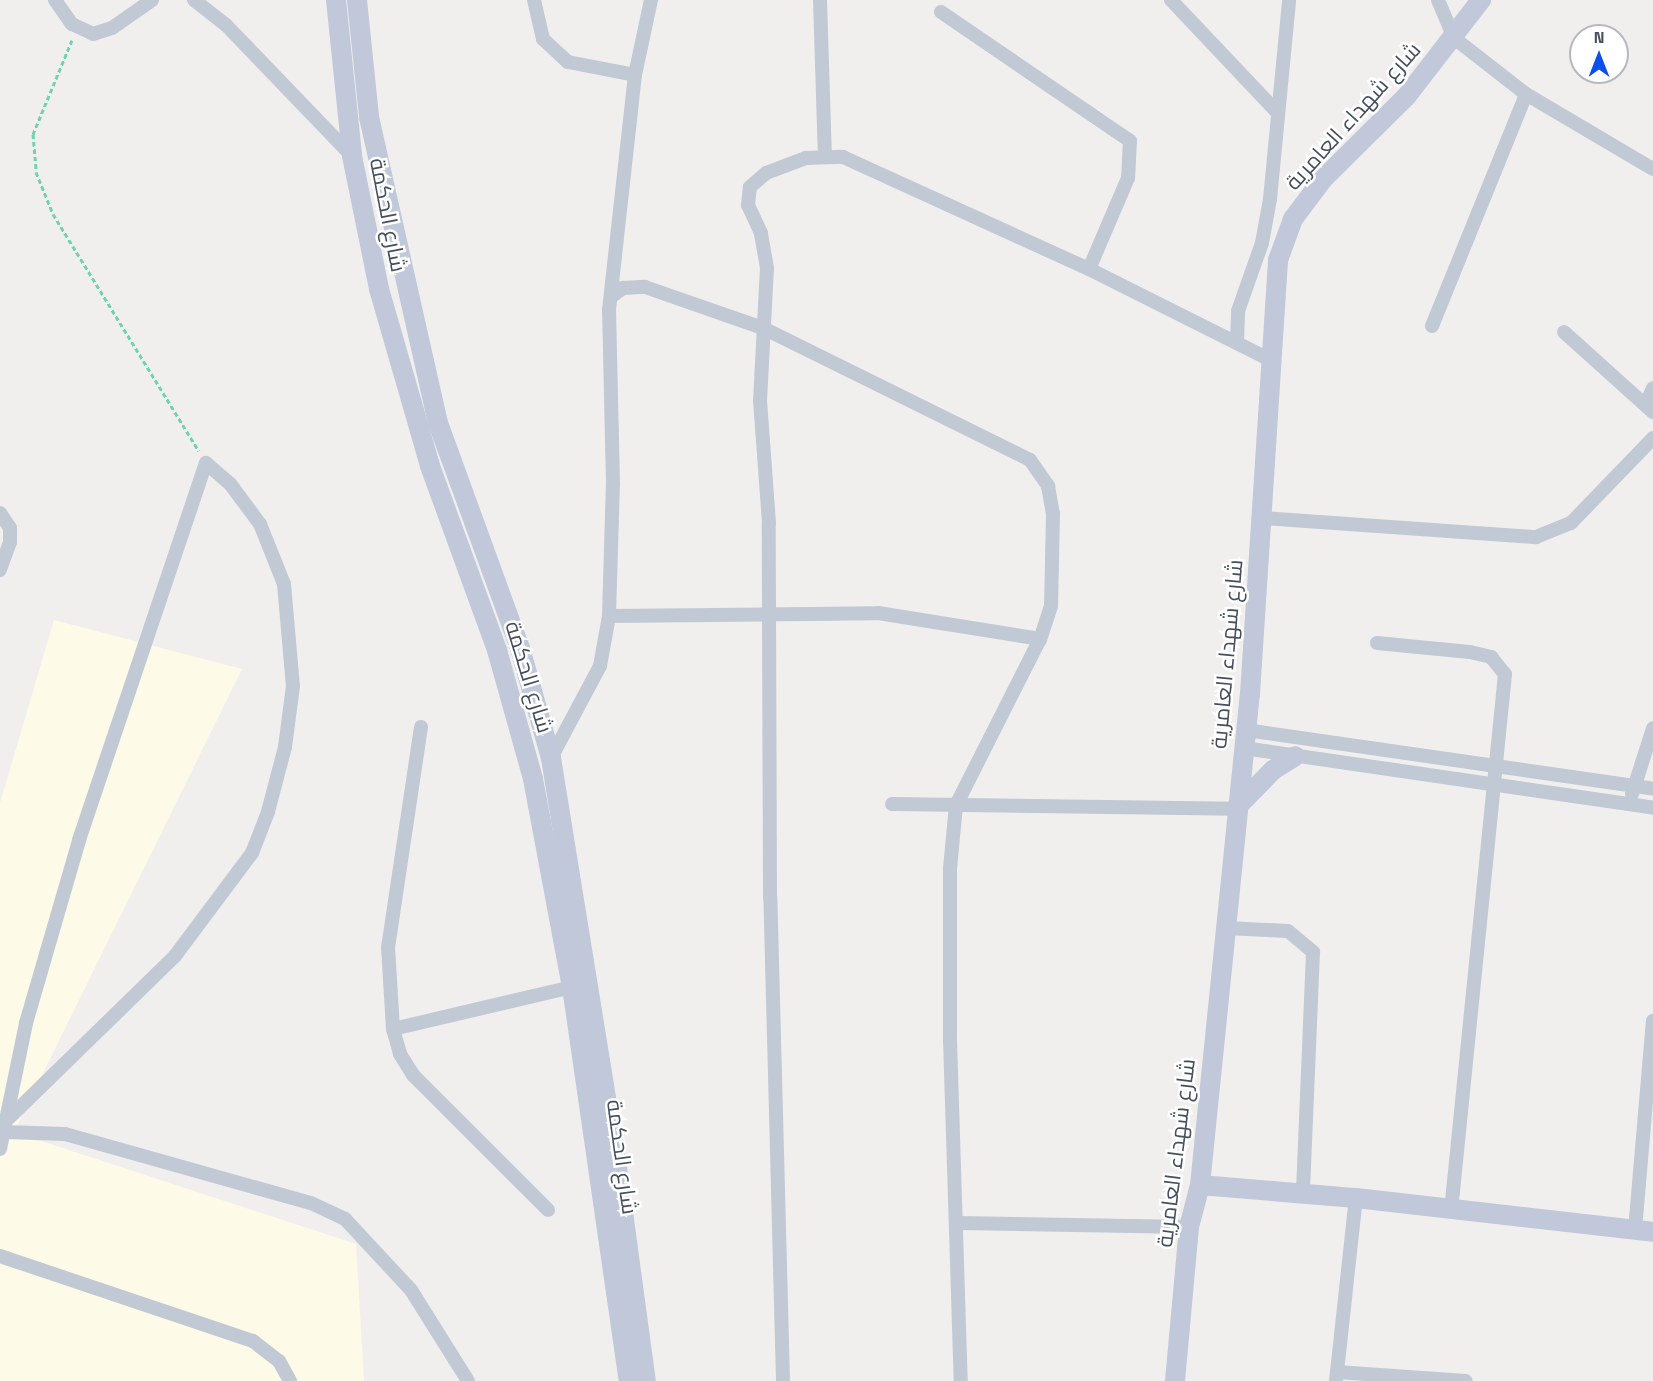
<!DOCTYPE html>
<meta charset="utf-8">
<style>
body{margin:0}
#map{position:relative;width:1653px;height:1381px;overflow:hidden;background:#f1efee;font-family:"Space Grotesk",Cairo,sans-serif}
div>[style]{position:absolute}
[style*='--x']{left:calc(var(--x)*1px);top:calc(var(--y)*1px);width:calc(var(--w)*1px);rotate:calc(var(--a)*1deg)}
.commercial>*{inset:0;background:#fdfae7}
.path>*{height:3px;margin-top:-1.5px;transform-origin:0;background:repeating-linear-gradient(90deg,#6fd3af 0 4.5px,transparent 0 7.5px)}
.street>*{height:14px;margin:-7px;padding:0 7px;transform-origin:7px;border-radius:7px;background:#c1c9d5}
.secondary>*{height:20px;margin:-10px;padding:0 10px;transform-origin:10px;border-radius:10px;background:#c0c8d9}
span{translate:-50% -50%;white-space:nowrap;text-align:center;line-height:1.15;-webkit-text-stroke:5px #fff;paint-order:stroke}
.street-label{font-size:22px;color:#454f5e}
.north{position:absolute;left:1569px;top:24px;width:60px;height:60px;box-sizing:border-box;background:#fff;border:2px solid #b5b9bf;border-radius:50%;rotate:0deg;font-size:16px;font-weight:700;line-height:24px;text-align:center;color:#454f5e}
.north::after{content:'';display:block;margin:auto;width:21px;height:27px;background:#0b4fef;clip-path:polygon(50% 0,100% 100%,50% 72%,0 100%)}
</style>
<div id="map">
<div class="commercial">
<div style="clip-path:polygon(54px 620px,242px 669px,14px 1132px,356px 1244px,364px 1381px,0 1381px,0 803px)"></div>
</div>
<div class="path">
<div style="--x:72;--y:40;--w:102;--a:112.5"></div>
<div style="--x:33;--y:134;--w:38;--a:85"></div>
<div style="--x:36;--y:172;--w:45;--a:68"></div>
<div style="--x:53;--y:214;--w:278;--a:58.4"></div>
</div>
<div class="street">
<div style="--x:55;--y:0;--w:29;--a:55"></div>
<div style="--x:72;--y:24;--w:23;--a:25"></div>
<div style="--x:93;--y:34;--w:20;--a:-18"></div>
<div style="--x:112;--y:28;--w:49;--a:-35"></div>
<div style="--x:194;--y:0;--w:41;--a:38"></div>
<div style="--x:226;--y:25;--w:182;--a:46.1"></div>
<div style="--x:534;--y:0;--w:40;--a:77"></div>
<div style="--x:543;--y:39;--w:34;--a:43"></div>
<div style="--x:568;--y:62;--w:68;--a:11"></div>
<div style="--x:635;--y:75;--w:77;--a:-78"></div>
<div style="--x:820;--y:0;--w:157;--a:88.2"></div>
<div style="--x:1171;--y:0;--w:154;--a:46.6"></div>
<div style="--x:1438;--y:0;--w:41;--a:67.2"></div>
<div style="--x:1454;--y:38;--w:91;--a:37.9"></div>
<div style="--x:1526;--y:94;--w:147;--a:30.6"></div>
<div style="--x:941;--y:12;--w:229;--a:34.3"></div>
<div style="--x:1130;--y:141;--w:37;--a:93"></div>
<div style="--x:1128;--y:178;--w:99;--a:113.2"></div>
<div style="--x:612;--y:296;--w:14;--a:-36"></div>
<div style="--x:623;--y:288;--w:22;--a:-3"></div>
<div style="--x:645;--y:287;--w:125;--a:19.2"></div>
<div style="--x:763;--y:328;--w:298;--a:26.3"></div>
<div style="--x:1030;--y:460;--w:32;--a:55"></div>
<div style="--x:1048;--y:486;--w:27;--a:80"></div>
<div style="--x:1053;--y:513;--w:93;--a:91.2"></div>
<div style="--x:1051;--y:606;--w:35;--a:108"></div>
<div style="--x:1040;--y:639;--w:186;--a:116.8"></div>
<div style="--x:956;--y:805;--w:63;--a:95.4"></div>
<div style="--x:950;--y:868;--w:172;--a:90"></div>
<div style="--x:950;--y:1040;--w:341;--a:88.2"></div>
<div style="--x:1432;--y:326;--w:250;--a:-67.9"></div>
<div style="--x:1564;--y:332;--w:120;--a:42"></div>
<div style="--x:1237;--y:343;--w:32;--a:-88"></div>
<div style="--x:1238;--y:311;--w:72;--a:-70.6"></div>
<div style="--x:1262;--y:243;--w:45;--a:-79.7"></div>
<div style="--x:1270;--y:199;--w:200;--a:-84.5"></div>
<div style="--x:1647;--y:402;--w:15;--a:-67"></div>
<div style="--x:0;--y:513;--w:18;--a:56"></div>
<div style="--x:10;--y:528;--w:14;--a:90"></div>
<div style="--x:10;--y:542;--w:30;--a:110"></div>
<div style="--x:1262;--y:518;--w:275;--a:4"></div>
<div style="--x:1536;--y:537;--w:38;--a:-22"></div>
<div style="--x:1571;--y:523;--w:118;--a:-46"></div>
<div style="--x:609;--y:616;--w:269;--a:-0.6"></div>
<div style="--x:878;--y:613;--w:164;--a:9.1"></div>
<div style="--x:1377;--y:643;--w:93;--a:5.5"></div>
<div style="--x:1470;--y:652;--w:22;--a:13"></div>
<div style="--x:1491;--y:657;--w:22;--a:51"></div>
<div style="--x:1505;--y:674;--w:540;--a:95.74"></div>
<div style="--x:421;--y:727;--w:222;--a:98.5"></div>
<div style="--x:388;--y:947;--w:82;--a:86.5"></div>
<div style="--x:393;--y:1029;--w:26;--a:74"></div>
<div style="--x:400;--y:1054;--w:25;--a:58"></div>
<div style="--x:413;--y:1075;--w:191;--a:45"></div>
<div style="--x:1246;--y:730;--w:411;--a:8.2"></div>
<div style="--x:1244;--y:748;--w:413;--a:8.3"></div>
<div style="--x:551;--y:758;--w:104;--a:-62"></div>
<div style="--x:600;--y:666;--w:51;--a:-79.8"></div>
<div style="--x:609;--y:616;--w:132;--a:-88.3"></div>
<div style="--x:613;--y:484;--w:174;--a:-91.3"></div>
<div style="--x:609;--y:310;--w:236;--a:-83.7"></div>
<div style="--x:1632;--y:794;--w:69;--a:-72.3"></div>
<div style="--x:892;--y:804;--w:343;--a:0.8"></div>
<div style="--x:1225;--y:928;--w:63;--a:2.7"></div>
<div style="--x:1288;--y:931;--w:33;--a:40"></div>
<div style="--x:1313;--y:952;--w:240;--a:92.4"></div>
<div style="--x:393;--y:1029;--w:184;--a:-13.2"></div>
<div style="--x:5;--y:1132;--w:60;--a:1.9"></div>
<div style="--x:65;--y:1134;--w:255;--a:15.7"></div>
<div style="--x:311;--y:1203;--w:38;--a:25"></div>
<div style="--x:345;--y:1219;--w:97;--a:47.1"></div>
<div style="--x:411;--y:1290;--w:107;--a:57.9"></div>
<div style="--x:0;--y:1149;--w:129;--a:-78.3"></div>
<div style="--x:26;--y:1023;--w:191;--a:-73.8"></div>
<div style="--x:79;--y:840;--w:398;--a:-71.4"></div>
<div style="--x:206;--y:463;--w:33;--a:41"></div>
<div style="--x:231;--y:485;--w:49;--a:53.4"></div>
<div style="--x:260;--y:524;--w:65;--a:68.2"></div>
<div style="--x:284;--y:584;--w:102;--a:85"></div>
<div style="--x:293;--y:686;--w:62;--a:97.5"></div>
<div style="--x:285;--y:747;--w:67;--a:104.7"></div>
<div style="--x:268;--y:812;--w:44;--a:111.3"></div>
<div style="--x:252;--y:853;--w:129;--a:126.8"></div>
<div style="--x:175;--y:956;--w:232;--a:135.7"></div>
<div style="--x:957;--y:1223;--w:232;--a:1"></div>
<div style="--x:1635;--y:1230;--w:210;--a:-85.1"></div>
<div style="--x:0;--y:1256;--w:267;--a:18.6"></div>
<div style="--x:253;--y:1341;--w:33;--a:38"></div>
<div style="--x:279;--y:1361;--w:23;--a:61"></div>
<div style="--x:1337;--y:1372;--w:129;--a:4"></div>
<div style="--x:783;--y:1381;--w:484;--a:-91.5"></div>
<div style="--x:770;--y:897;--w:374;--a:-90.2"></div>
<div style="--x:769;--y:523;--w:122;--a:-94.2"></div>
<div style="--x:760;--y:401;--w:133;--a:-87"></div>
<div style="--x:767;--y:268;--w:36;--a:-100"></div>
<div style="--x:761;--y:233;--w:31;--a:-115"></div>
<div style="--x:748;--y:205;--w:18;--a:-84"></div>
<div style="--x:750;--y:187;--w:21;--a:-41"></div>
<div style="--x:766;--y:173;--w:43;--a:-20.6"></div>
<div style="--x:806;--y:158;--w:37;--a:-2"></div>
<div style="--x:843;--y:157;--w:270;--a:24.5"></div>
<div style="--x:1089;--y:269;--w:203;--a:26.6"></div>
<div style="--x:1336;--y:1381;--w:184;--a:-83.8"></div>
</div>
<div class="secondary">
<div style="--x:336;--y:0;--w:157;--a:84.1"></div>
<div style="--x:352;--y:156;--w:136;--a:78.5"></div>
<div style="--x:379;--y:289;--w:184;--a:73.9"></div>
<div style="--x:430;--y:466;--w:196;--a:70"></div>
<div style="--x:497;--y:650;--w:134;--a:74.4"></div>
<div style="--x:533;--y:779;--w:212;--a:79.4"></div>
<div style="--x:572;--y:987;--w:398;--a:81.8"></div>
<div style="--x:357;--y:0;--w:118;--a:84.1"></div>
<div style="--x:369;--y:117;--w:314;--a:77.3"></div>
<div style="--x:438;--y:423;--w:239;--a:70"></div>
<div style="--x:520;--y:648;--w:114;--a:74.3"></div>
<div style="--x:551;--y:758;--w:400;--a:80.8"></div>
<div style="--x:615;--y:1153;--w:230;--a:82.3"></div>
<div style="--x:1235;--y:809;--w:54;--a:-45.7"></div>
<div style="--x:1273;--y:770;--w:26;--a:-32"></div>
<div style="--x:1200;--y:1185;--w:157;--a:4.8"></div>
<div style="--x:1356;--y:1198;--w:299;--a:6.5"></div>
<div style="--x:1175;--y:1381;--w:155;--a:-84.8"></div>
<div style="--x:1189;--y:1227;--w:43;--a:-75.3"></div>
<div style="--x:1200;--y:1185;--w:494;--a:-84.2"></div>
<div style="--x:1250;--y:694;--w:435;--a:-86.3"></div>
<div style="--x:1278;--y:260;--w:44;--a:-69.9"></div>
<div style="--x:1293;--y:219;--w:50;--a:-53.1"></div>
<div style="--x:1323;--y:179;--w:117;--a:-44.7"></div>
<div style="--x:1406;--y:97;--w:123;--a:-52.3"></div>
</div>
<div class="street-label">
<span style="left:1353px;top:116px;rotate:-48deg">شارع شهداء العامرية</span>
<span style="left:388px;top:215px;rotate:79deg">شارع الحكمة</span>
<span style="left:1227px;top:654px;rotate:-85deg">شارع شهداء العامرية</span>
<span style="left:529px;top:677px;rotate:73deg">شارع الحكمة</span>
<span style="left:1176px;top:1153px;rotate:-83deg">شارع شهداء العامرية</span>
<span style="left:622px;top:1157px;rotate:82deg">شارع الحكمة</span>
</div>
<div class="north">N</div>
</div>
